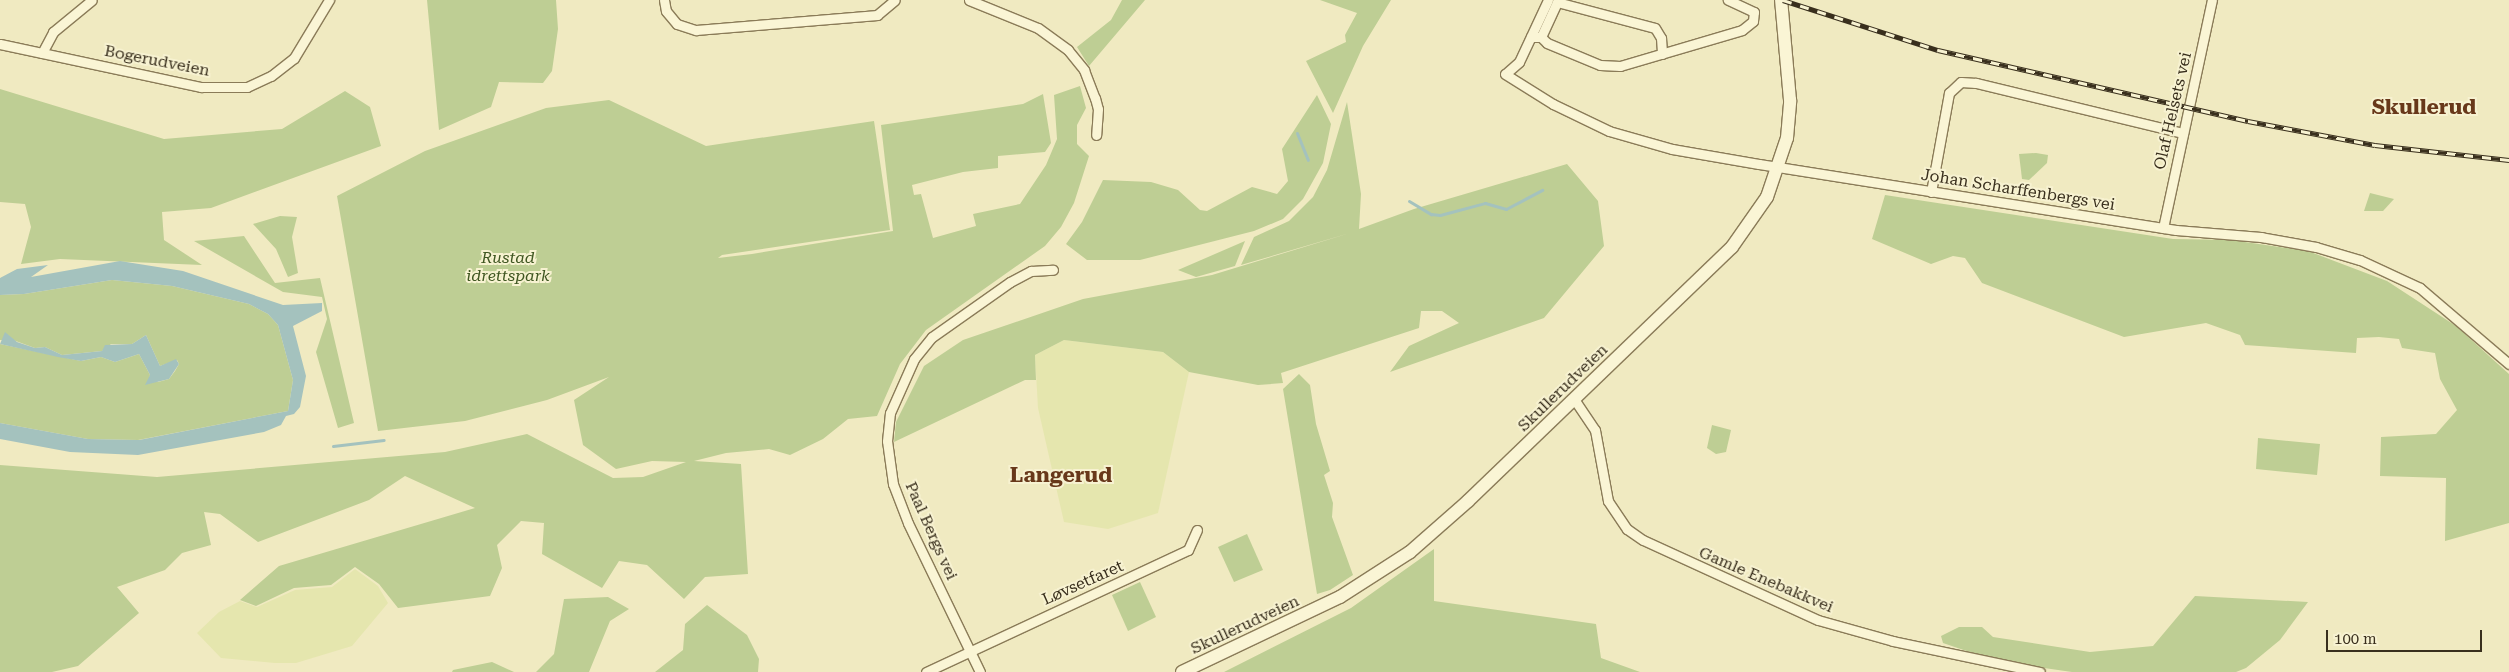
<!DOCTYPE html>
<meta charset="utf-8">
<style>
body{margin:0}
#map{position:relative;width:2509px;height:672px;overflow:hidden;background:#f0eac1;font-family:"Roboto Serif",serif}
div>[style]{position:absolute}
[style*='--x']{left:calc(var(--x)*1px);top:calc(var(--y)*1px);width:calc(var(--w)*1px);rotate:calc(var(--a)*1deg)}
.farmland>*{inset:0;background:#e5e6ae}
.green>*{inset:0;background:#bece94}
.water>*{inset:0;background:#a4c2be}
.stream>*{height:3px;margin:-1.5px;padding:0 1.5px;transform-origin:1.5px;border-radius:1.5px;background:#a4c2be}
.roads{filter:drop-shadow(1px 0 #8a7b58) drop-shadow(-1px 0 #8a7b58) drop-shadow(0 1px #8a7b58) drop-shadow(0 -1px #8a7b58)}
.street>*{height:9px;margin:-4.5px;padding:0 4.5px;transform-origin:4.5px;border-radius:4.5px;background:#faf5d5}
.secondary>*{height:12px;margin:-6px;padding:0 6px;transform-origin:6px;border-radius:6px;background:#faf5d5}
.rail>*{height:5px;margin-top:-2.5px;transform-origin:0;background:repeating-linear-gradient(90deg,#f7f2d1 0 9px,#392f1d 0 18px);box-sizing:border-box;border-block:1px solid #392f1d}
span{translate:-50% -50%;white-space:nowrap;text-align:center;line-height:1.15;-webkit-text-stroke:4px #f7f2d1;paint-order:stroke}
.street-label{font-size:16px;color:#392f1d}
.park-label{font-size:16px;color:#405722;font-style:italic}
.district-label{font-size:21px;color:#68381a;font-weight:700}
.scale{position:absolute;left:2326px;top:630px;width:156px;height:22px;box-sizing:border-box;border:2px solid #392f1d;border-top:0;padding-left:6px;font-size:15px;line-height:18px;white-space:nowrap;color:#392f1d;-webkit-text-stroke:4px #f7f2d1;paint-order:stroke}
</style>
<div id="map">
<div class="farmland">
<div style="clip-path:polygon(1064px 340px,1163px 352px,1189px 372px,1158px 513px,1108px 529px,1064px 522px,1038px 408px,1035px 355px)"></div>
<div style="clip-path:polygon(355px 569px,378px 586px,388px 603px,352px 646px,296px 663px,275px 663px,221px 658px,197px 633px,219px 612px,240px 601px,257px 607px,295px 590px,332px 587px)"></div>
</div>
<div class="green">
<div style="clip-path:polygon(427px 0,556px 0,558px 29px,552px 71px,543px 83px,499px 82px,491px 107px,439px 130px)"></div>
<div style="clip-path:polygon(1122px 0,1145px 0,1089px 66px,1077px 47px,1111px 20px)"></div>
<div style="clip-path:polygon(1320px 0,1391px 0,1363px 46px,1333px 113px,1306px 61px,1346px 42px,1345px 35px,1357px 13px)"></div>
<div style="clip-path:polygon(1080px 86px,1086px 108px,1077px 125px,1077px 144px,1089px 156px,1074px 203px,1061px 227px,1045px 246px,926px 330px,900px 364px,877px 416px,848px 419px,823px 439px,790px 455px,769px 449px,726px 453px,694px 461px,741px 464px,748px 574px,705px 577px,684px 599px,647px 565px,619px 561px,602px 588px,542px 554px,544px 523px,521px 521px,497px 545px,502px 568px,490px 596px,398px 608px,379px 584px,355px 567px,331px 585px,294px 588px,256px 606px,240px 600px,279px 566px,475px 508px,405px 476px,369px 500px,258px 542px,220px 514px,204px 512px,211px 545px,182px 553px,165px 570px,117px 587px,139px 613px,78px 666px,52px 672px,0 672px,0 465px,157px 477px,445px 452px,527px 434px,613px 478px,643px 477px,686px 462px,652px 461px,616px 469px,583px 445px,574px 400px,609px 377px,547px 400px,465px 421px,378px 431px,337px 196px,425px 151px,546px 108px,609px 100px,706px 146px,874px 121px,890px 230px,722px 255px,718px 258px,752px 254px,893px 231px,881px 125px,1023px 104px,1043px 94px,1051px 143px,1045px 152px,998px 156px,998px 168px,963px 172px,912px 185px,914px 195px,921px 194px,933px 238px,976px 226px,973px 214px,1020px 204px,1046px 165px,1057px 139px,1054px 95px)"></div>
<div style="clip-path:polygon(0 89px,164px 139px,282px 129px,345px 91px,370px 107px,381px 146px,211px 208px,162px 212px,164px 240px,202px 265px,60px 259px,21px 264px,31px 227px,25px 204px,0 202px)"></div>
<div style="clip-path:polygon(1317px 95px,1331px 124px,1323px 163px,1303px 199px,1283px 219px,1254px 231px,1140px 260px,1087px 260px,1066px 244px,1082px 222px,1103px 180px,1151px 182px,1178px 190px,1200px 210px,1207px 211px,1252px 187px,1277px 194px,1288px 181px,1282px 149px)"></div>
<div style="clip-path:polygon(1347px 102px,1361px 194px,1359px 229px,1414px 209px,1567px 164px,1598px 201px,1604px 246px,1544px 318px,1390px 372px,1409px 346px,1459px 323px,1442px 311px,1421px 311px,1419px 328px,1281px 373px,1283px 383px,1258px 385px,1189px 372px,1163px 352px,1064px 340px,1035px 355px,1036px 380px,1025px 380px,894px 442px,896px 422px,924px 366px,963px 340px,1083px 299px,1212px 275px,1350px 233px,1241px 265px,1254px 237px,1289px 221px,1313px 197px,1327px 170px)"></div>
<div style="clip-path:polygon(2036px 153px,2048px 155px,2047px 163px,2029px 180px,2022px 179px,2019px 154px)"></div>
<div style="clip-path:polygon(2370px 193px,2394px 199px,2383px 211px,2364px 211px)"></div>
<div style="clip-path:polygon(1885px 195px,2173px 239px,2231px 240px,2308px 251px,2387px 281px,2456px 326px,2509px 374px,2509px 523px,2445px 541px,2446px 478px,2380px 476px,2381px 437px,2436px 434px,2457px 410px,2440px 379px,2435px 353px,2402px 348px,2399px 339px,2379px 337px,2357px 338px,2356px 353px,2245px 345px,2240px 335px,2206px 323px,2124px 337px,1982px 283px,1965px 258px,1953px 256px,1931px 264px,1872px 239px)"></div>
<div style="clip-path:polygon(280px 216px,297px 217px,292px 237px,298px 273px,288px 277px,276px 249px,253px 224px)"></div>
<div style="clip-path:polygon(244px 236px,275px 283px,320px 278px,354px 423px,338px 428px,316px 352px,327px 319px,322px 297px,283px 292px,194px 241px)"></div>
<div style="clip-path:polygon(1245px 241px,1235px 266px,1196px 277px,1178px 270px)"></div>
<div style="clip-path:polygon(112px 280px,172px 286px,249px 304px,268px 314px,278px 325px,293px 380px,288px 411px,138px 440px,88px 439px,0 423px,0 344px,81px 361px,101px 357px,115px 362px,139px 354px,150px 375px,149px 380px,158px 382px,169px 379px,175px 371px,179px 364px,177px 360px,160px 366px,146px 335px,132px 344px,111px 344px,102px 351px,62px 355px,45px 347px,35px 348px,13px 340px,0 340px,0 295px,24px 294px)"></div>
<div style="clip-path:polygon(1299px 374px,1310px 385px,1316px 424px,1330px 471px,1324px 475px,1333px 503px,1332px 517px,1353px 575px,1330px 590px,1317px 594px,1283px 389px)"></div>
<div style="clip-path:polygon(1712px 425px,1731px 430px,1726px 452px,1716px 454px,1707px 448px)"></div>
<div style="clip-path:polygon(2258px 438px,2320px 444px,2317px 475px,2256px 469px)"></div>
<div style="clip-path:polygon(1247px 534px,1263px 570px,1234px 582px,1218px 547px)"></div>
<div style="clip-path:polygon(1434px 549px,1434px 601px,1596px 624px,1601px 658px,1640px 672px,1224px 672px,1351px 608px)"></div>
<div style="clip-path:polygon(1140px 582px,1156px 617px,1128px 631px,1112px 595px)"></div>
<div style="clip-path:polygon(2195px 596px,2308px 602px,2280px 640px,2246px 668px,2236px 672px,2072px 672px,1996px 661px,1943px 643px,1941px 636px,1959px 627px,1982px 627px,1993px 637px,2090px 652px,2153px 646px)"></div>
<div style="clip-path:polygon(608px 597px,629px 609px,610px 621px,589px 672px,536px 672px,554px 654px,564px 599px)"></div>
<div style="clip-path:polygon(707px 605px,747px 635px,759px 659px,758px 672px,655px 672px,683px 650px,685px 624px)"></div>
<div style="clip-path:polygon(492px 662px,514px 672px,452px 672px,453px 670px)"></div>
</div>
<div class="water">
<div style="clip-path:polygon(120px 261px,183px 271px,283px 305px,322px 303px,322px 311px,293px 326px,306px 376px,300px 407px,294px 414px,286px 416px,281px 425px,264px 432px,138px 455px,70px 452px,0 439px,0 423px,88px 439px,139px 440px,288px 411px,293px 380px,278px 325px,268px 314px,249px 304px,172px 286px,112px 280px,24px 294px,0 295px,0 278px,17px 269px,48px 265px,31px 277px)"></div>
<div style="clip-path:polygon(5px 332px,17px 342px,35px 348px,45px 347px,62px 355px,102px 351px,105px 345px,132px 344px,146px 335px,160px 366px,176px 359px,179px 364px,169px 379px,145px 385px,150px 375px,139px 354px,115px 362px,101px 357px,81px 361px,58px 357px,0 344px)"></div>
</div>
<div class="stream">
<div style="--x:1297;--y:133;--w:29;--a:68"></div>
<div style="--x:1409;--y:201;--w:26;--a:31"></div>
<div style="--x:1431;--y:214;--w:9;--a:6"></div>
<div style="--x:1440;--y:215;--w:47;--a:-14.9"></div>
<div style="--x:1485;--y:203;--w:22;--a:16"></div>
<div style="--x:1506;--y:209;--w:41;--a:-27.8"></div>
<div style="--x:333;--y:446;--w:51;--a:-6.7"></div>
</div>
<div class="roads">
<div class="street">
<div style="--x:664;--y:0;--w:11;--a:80"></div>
<div style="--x:666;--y:11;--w:17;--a:50"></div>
<div style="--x:677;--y:24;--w:20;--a:18"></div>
<div style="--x:696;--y:30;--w:182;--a:-4.7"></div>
<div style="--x:877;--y:15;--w:23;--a:-40"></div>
<div style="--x:969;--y:0;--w:74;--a:22.1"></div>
<div style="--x:1038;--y:28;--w:37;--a:36"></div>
<div style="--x:1068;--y:50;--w:26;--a:51"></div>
<div style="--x:1084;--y:70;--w:30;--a:69"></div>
<div style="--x:1095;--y:98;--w:11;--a:75"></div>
<div style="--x:1098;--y:109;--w:26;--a:94"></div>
<div style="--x:1548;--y:0;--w:68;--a:115.1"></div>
<div style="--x:1519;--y:62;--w:18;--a:139"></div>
<div style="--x:1505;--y:74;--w:57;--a:32"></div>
<div style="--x:1553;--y:104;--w:62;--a:25.7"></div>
<div style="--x:1609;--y:131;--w:66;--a:15.9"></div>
<div style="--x:1672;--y:149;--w:88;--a:9.8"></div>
<div style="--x:1759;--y:164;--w:422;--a:9"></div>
<div style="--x:2176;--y:230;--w:85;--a:4.7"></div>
<div style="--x:2261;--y:237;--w:56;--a:10.3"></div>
<div style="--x:2316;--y:247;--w:46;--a:16.5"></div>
<div style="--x:2360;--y:260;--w:66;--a:25"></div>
<div style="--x:2420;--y:288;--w:117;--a:40.5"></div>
<div style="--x:1557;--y:2;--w:101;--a:14.9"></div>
<div style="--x:1655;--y:28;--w:12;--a:59"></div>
<div style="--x:1661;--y:38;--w:16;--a:86"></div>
<div style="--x:1531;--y:37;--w:10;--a:0"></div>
<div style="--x:1541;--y:37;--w:8;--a:45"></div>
<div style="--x:1547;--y:43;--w:57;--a:22.5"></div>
<div style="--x:1600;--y:65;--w:20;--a:3"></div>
<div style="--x:1620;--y:66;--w:127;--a:-16.4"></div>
<div style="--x:1742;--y:30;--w:14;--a:-39"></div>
<div style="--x:1753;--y:21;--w:9;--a:-84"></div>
<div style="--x:1754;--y:12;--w:29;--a:-155"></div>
<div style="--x:1541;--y:37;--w:41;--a:-65.3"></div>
<div style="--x:0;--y:44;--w:206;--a:12.1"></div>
<div style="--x:201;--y:87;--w:46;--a:0"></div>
<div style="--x:247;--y:87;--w:26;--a:-25"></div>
<div style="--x:271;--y:76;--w:29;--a:-38"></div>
<div style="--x:294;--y:58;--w:68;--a:-58.9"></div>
<div style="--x:42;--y:53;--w:24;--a:-62"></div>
<div style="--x:53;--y:32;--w:50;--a:-39.4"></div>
<div style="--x:1931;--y:192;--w:101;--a:-79.7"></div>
<div style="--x:1949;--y:93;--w:16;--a:-43"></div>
<div style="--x:1961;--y:82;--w:15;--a:4"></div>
<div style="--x:1976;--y:83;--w:213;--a:13.6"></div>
<div style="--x:2163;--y:228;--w:233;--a:-77.9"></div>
<div style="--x:1574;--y:399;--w:37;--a:56"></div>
<div style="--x:1595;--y:430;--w:72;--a:79.6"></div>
<div style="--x:1608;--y:501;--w:34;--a:56"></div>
<div style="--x:1627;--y:529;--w:19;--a:35"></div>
<div style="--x:1643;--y:540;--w:192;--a:24.6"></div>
<div style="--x:1818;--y:620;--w:78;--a:15.6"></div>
<div style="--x:1893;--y:641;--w:150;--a:11.9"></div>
<div style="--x:926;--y:672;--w:289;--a:-25"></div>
<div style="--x:1188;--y:550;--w:22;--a:-66"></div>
<div style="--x:980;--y:672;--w:165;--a:-115.8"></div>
<div style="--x:908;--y:523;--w:42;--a:-111"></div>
<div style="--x:893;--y:484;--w:43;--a:-97.9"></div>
<div style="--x:887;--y:441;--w:28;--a:-84"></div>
<div style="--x:890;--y:413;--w:59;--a:-66"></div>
<div style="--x:914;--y:359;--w:28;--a:-51"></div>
<div style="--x:932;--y:337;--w:95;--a:-35.2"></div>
<div style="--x:1010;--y:282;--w:24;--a:-28"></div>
<div style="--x:1031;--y:271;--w:22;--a:-3"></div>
</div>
<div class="secondary">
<div style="--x:1182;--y:672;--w:175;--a:-25.4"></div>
<div style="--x:1340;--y:597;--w:83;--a:-32.7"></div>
<div style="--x:1410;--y:552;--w:77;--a:-41.3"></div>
<div style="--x:1468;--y:501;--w:366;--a:-43.9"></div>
<div style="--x:1732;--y:247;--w:61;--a:-55"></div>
<div style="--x:1767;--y:197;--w:62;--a:-71.3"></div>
<div style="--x:1787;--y:138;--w:38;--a:-85"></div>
<div style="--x:1790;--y:100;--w:100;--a:-95.1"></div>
</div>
</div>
<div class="rail">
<div style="--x:1783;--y:0;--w:163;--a:17.9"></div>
<div style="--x:1938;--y:50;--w:318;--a:12.9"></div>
<div style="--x:2248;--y:121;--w:129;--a:10.7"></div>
<div style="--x:2375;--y:145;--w:135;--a:6.4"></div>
</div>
<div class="street-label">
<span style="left:157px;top:61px;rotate:11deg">Bogerudveien</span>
<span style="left:2173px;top:111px;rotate:-77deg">Olaf Helsets vei</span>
<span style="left:2018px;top:190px;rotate:9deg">Johan Scharffenbergs vei</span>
<span style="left:1563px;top:388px;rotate:-44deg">Skullerudveien</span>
<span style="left:931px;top:531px;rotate:66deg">Paal Bergs vei</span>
<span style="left:1766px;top:580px;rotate:23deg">Gamle Enebakkvei</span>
<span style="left:1083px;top:583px;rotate:-24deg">Løvsetfaret</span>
<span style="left:1245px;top:625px;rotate:-25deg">Skullerudveien</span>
</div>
<div class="park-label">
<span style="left:508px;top:267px">Rustad<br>idrettspark</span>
</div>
<div class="district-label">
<span style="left:2424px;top:107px">Skullerud</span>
<span style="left:1061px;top:475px">Langerud</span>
</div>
<div class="scale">100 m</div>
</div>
